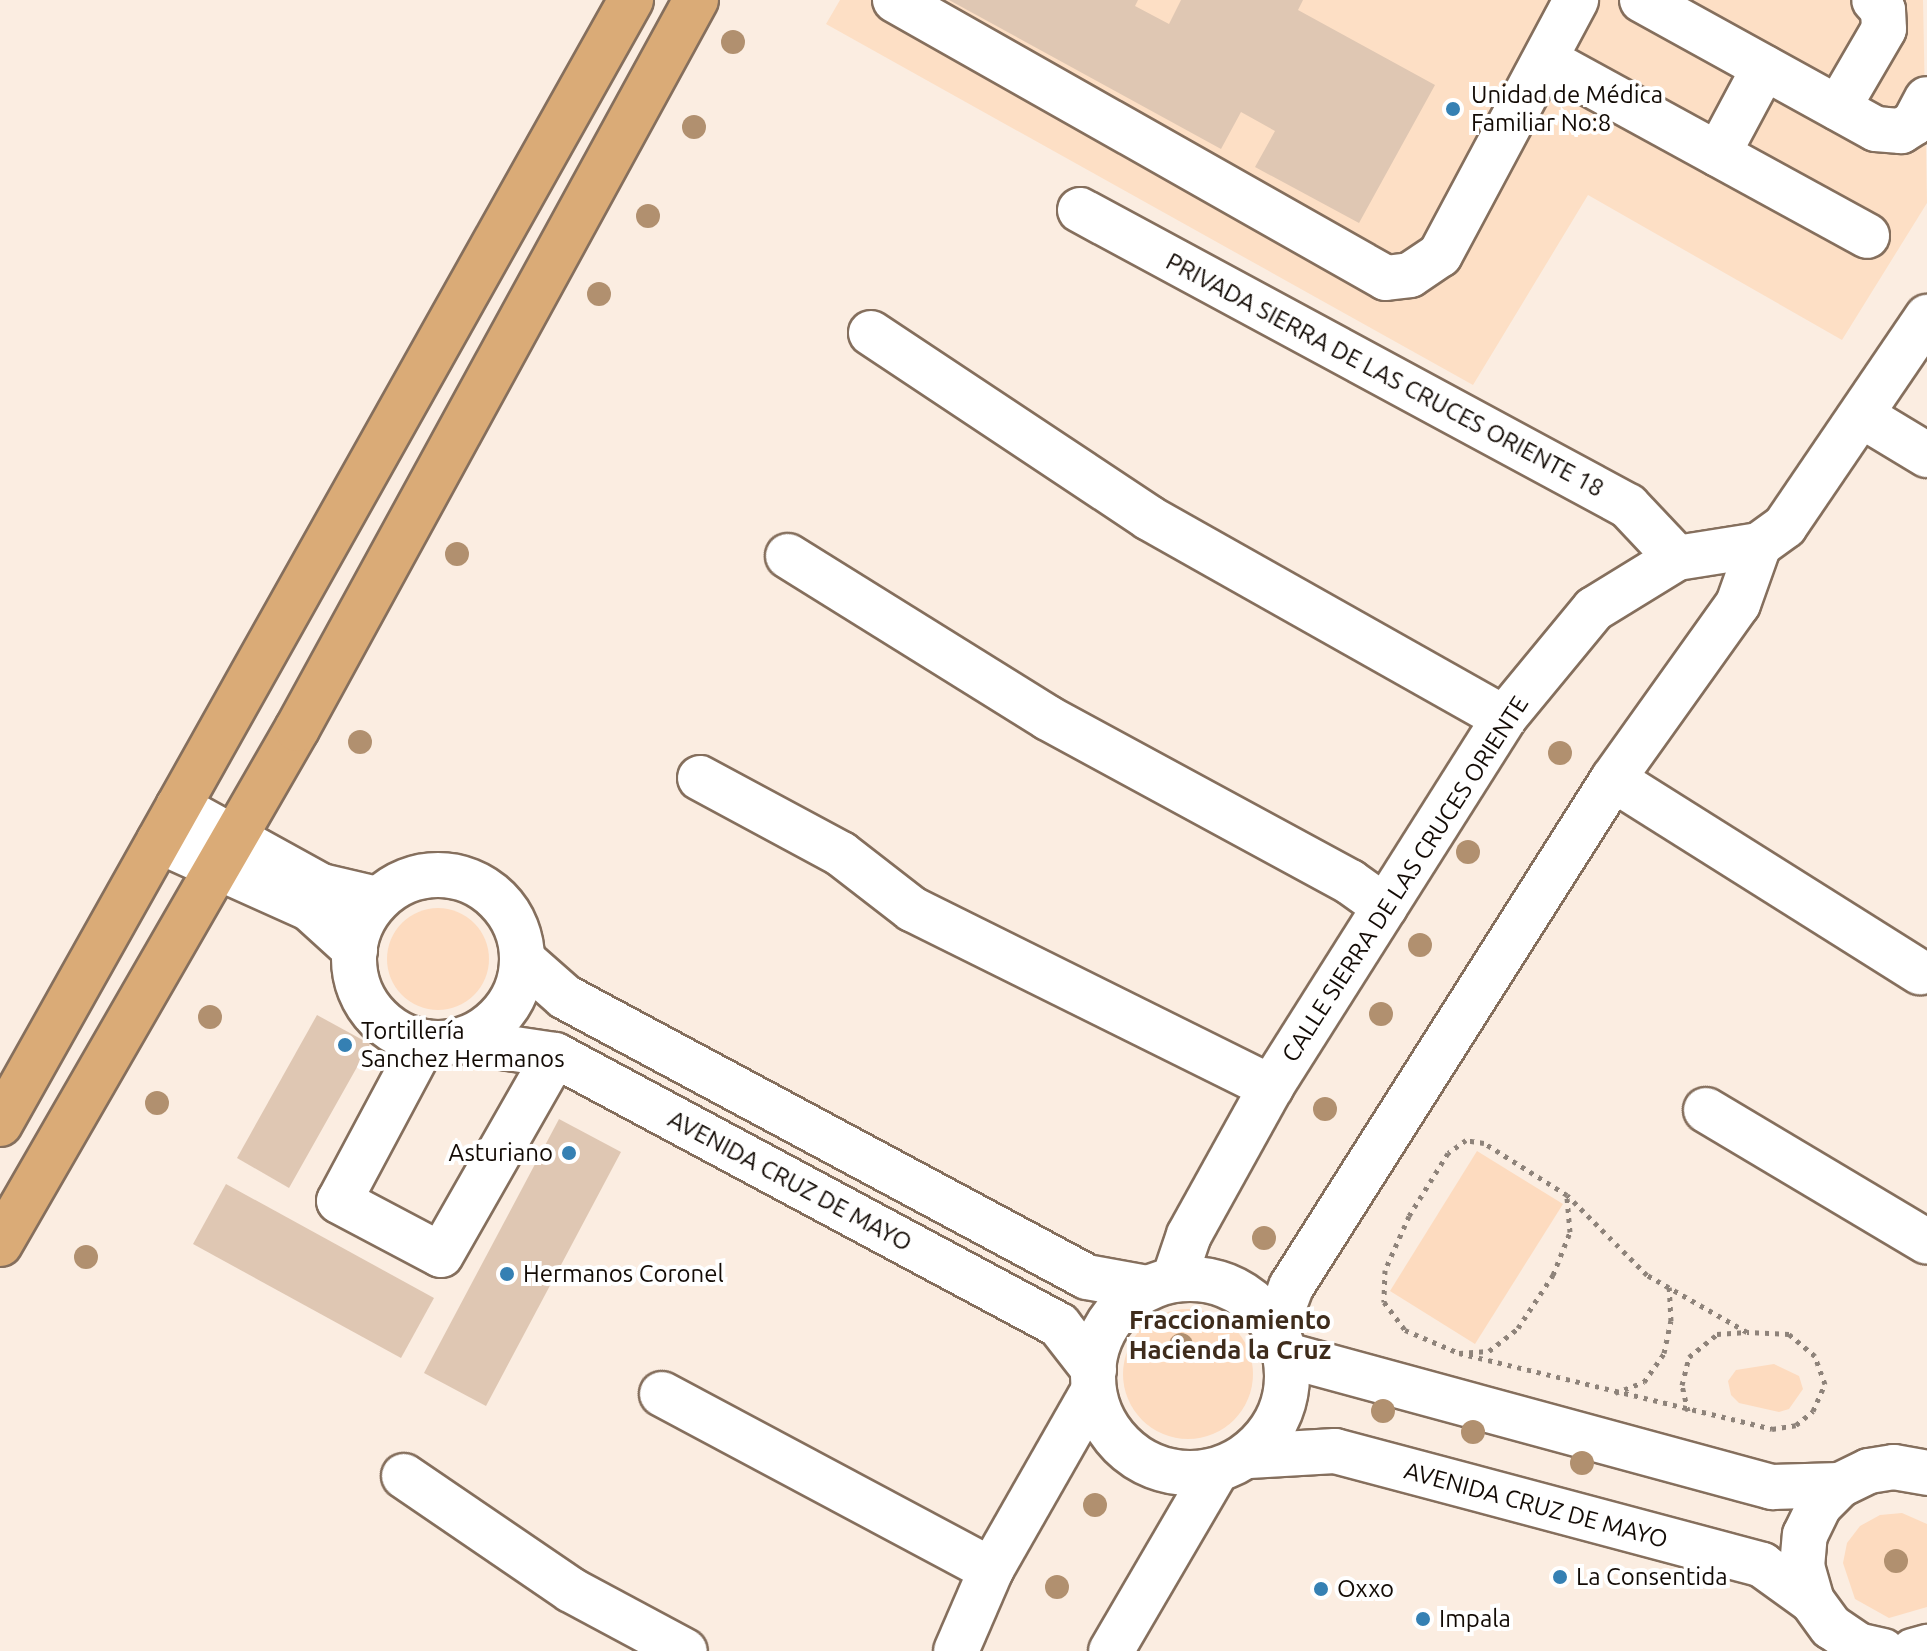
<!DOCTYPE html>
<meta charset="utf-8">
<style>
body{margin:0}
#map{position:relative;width:1927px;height:1651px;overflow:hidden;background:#fbede1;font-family:Ubuntu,sans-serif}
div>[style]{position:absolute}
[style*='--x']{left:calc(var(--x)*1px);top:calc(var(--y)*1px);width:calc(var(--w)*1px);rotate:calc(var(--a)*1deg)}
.built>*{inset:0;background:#fddfc5}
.green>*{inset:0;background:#fddbbf}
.round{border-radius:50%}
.building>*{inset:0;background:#dfc7b3}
.path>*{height:5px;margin-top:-2.5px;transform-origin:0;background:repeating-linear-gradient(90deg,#8e837a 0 4px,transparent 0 10px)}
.roads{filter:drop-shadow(2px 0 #856f5d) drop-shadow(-2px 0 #856f5d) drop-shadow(0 2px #856f5d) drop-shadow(0 -2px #856f5d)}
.minor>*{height:44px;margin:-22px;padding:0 22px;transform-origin:22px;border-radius:22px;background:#fff}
.minor>.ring{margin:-22px;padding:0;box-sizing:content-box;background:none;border:44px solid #fff;border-radius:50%}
.major>*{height:44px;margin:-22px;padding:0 22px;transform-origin:22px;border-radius:22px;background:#daab77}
.trees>*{width:24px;height:24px;margin:-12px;border-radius:50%;background:#b1906f}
.dots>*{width:22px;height:22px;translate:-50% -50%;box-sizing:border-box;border:4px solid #fff;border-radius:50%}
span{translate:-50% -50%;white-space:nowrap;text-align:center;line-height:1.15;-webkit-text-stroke:8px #fff;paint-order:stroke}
.poi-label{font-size:24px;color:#130b05}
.left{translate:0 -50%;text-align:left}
.right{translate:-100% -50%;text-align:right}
.street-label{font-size:24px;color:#130b05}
.neighbourhood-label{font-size:26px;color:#3f2c1c;font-weight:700}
</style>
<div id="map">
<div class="built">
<div style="clip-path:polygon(840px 0,1923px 0,1927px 203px,1842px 340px,1588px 195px,1473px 385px,826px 24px)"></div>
</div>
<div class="green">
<div class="round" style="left:387px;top:908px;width:102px;height:102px"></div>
<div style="clip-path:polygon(1477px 1151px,1563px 1204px,1475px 1344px,1390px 1291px)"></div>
<div class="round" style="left:1123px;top:1309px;width:130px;height:130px"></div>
<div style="clip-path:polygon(1774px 1364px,1799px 1376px,1803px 1389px,1789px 1409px,1779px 1412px,1739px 1403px,1731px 1395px,1728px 1381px,1736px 1370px)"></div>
<div style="clip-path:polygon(1902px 1513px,1927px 1524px,1927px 1607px,1889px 1618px,1855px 1599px,1843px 1563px,1847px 1543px,1860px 1526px,1880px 1515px)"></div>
</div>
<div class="building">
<div style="clip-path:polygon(949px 0,1138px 0,1135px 6px,1169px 24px,1181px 0,1303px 0,1298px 10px,1435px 85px,1359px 223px,1255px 167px,1275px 131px,1241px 112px,1221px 149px)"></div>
<div style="clip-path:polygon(317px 1015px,370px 1044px,289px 1188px,237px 1158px)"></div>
<div style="clip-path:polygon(559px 1119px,621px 1152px,486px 1406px,424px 1373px)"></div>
<div style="clip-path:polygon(226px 1184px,434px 1298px,401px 1358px,193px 1244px)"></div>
</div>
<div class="path">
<div style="--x:1459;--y:1353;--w:322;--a:13.6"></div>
<div style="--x:1772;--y:1429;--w:24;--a:-9"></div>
<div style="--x:1796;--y:1425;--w:22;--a:-39"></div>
<div style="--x:1813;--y:1411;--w:30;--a:-66"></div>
<div style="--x:1825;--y:1384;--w:30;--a:-110"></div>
<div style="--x:1815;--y:1356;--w:34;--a:-140"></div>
<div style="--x:1789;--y:1334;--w:42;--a:-177.3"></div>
<div style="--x:1747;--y:1332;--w:115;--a:-150.3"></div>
<div style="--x:1647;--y:1275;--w:113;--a:-135"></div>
<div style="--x:1567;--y:1195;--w:98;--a:-147.9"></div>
<div style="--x:1484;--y:1143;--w:18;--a:-171"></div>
<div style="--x:1466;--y:1140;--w:22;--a:144"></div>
<div style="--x:1448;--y:1153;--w:74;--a:121.8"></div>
<div style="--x:1409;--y:1216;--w:59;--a:114"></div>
<div style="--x:1385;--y:1270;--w:32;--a:92"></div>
<div style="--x:1384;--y:1302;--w:35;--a:53"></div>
<div style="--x:1405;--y:1330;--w:59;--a:23.1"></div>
<div style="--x:1459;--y:1353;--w:30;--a:-4"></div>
<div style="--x:1489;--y:1351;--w:37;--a:-38"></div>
<div style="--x:1518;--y:1328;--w:64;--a:-56.6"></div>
<div style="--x:1553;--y:1275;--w:46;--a:-68.4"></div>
<div style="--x:1570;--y:1232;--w:37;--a:-95"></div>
<div style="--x:1615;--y:1393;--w:31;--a:-21"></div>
<div style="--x:1644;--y:1382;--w:35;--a:-55"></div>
<div style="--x:1664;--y:1353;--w:33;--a:-78"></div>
<div style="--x:1671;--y:1321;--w:34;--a:-93"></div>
<div style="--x:1688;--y:1411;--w:27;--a:-103"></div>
<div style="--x:1682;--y:1385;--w:29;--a:-76"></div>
<div style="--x:1689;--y:1357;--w:36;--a:-39"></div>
<div style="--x:1717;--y:1334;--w:30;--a:-4"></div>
</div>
<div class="roads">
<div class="minor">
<div style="--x:895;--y:0;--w:564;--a:29.52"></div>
<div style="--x:1386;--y:278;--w:24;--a:-7"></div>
<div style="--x:1410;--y:275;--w:36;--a:-34"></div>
<div style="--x:1440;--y:255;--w:289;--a:-61.9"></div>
<div style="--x:1642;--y:0;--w:267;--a:28.9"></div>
<div style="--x:1876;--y:129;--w:25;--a:5"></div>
<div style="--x:1901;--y:131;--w:15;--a:-32"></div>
<div style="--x:1914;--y:123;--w:27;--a:-62"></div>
<div style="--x:1546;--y:60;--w:366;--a:28.7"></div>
<div style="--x:1838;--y:108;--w:91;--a:-59.8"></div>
<div style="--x:1884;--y:29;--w:19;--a:-93"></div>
<div style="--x:1883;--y:10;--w:13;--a:-132"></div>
<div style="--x:1718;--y:154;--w:98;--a:-61.9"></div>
<div style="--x:1080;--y:210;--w:623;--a:28.38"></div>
<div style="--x:1628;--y:506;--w:71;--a:46.7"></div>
<div style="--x:871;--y:333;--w:334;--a:33.6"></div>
<div style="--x:1149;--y:518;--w:407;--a:29.4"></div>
<div style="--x:1864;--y:417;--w:74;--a:31.1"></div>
<div style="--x:788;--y:556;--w:306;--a:31.9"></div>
<div style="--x:1048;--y:718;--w:344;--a:28.5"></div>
<div style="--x:1350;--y:882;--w:43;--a:35.5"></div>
<div style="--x:700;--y:778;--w:160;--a:28.3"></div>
<div style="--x:841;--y:854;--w:90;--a:37.8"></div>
<div style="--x:912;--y:909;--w:401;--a:26.4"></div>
<div style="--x:1613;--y:779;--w:363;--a:32.2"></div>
<div style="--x:178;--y:807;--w:163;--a:28.9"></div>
<div style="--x:321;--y:886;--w:57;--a:13.1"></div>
<div style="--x:159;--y:841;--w:166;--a:24.2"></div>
<div style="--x:310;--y:909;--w:61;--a:42.3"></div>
<div class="ring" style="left:354px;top:875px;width:124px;height:124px"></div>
<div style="--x:523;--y:960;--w:56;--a:41.4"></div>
<div style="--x:565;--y:997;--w:592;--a:28.21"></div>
<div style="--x:1087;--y:1277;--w:61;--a:10.4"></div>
<div style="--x:461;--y:1041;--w:95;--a:8.5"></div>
<div style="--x:555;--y:1055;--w:572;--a:28.18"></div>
<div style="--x:1059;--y:1325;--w:57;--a:52.1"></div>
<div style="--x:424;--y:1042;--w:180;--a:118.1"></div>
<div style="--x:339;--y:1201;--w:115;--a:27.9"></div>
<div style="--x:441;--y:1255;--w:230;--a:-60.3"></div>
<div style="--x:1706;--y:1110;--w:257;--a:30.8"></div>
<div class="ring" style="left:1093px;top:1279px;width:150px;height:150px"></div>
<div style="--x:1174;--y:1279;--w:46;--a:-71.2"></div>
<div style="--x:1189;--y:1235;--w:169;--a:-61"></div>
<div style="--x:1271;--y:1087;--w:436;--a:-57.7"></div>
<div style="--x:1504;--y:718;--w:141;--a:-50.5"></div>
<div style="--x:1594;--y:609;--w:97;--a:-31.6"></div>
<div style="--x:1677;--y:558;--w:83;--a:-9"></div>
<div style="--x:1759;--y:545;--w:32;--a:-36"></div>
<div style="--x:1785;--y:526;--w:253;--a:-55.8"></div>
<div style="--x:1276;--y:1327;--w:43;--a:-69.4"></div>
<div style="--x:1291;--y:1287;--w:601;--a:-57.63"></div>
<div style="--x:1613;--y:779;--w:215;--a:-54.5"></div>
<div style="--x:1738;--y:604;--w:63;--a:-70.4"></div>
<div style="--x:1286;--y:1355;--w:504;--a:15.2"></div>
<div style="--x:1772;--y:1487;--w:68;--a:-1.7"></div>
<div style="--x:662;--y:1394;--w:373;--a:28.1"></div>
<div style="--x:1249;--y:1456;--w:86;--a:-3.3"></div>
<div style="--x:1335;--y:1451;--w:442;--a:14.9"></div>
<div style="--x:1762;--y:1565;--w:62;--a:35.8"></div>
<div style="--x:404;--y:1476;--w:202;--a:34.3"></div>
<div style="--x:571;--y:1590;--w:129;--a:28.2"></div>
<div style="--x:956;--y:1651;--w:88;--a:-66.6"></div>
<div style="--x:991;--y:1570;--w:206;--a:-60.3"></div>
<div style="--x:1111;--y:1651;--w:208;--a:-59.7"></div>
<div style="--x:1883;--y:1651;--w:26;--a:-167"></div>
<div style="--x:1858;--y:1645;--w:32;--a:-146"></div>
<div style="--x:1831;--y:1627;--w:32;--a:-126"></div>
<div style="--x:1812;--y:1601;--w:35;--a:-106"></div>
<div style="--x:1802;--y:1567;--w:32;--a:-85"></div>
<div style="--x:1805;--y:1535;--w:32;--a:-64"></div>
<div style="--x:1819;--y:1506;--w:30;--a:-45"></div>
<div style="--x:1840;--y:1485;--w:32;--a:-26"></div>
<div style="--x:1869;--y:1471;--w:25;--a:-9"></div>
<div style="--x:1894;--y:1467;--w:34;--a:10"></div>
<div style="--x:1913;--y:1651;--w:15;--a:-16"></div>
</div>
<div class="major">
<div style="--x:0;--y:1124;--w:1289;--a:-60.69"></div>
<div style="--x:0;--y:1244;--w:595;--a:-60.03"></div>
<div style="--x:297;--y:729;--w:831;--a:-61.31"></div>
</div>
</div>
<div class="trees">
<div style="left:733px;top:42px"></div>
<div style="left:694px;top:127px"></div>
<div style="left:648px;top:216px"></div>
<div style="left:599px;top:294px"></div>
<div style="left:457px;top:554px"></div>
<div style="left:360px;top:742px"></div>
<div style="left:1560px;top:753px"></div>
<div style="left:1468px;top:852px"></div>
<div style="left:1420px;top:945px"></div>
<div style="left:1381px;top:1014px"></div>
<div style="left:210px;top:1017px"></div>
<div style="left:157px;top:1103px"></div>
<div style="left:1325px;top:1109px"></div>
<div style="left:1264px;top:1238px"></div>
<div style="left:86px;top:1257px"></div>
<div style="left:1181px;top:1345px"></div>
<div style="left:1383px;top:1411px"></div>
<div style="left:1473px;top:1432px"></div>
<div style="left:1582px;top:1463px"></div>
<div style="left:1095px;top:1505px"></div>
<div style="left:1896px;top:1561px"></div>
<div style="left:1057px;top:1587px"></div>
</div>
<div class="dots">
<div style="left:1453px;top:109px;background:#3580b3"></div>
<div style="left:345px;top:1045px;background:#3580b3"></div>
<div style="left:569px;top:1153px;background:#3580b3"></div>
<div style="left:507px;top:1274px;background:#3580b3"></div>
<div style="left:1560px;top:1577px;background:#3580b3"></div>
<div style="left:1321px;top:1589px;background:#3580b3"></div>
<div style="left:1423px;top:1619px;background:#3580b3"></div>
</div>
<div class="poi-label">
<span class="left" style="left:1471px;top:109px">Unidad de Médica<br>Familiar No:8</span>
<span class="left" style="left:361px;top:1045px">Tortillería<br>Sanchez Hermanos</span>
<span class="right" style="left:553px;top:1153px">Asturiano</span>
<span class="left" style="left:523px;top:1274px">Hermanos Coronel</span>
<span class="left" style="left:1576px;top:1577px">La Consentida</span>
<span class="left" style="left:1337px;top:1589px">Oxxo</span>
<span class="left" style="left:1439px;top:1619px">Impala</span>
</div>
<div class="street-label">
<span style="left:1385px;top:375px;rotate:28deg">PRIVADA SIERRA DE LAS CRUCES ORIENTE 18</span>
<span style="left:1405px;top:879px;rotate:-57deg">CALLE SIERRA DE LAS CRUCES ORIENTE</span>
<span style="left:790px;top:1181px;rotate:28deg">AVENIDA CRUZ DE MAYO</span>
<span style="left:1536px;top:1505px;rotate:15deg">AVENIDA CRUZ DE MAYO</span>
</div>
<div class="neighbourhood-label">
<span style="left:1230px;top:1335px">Fraccionamiento<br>Hacienda la Cruz</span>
</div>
</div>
